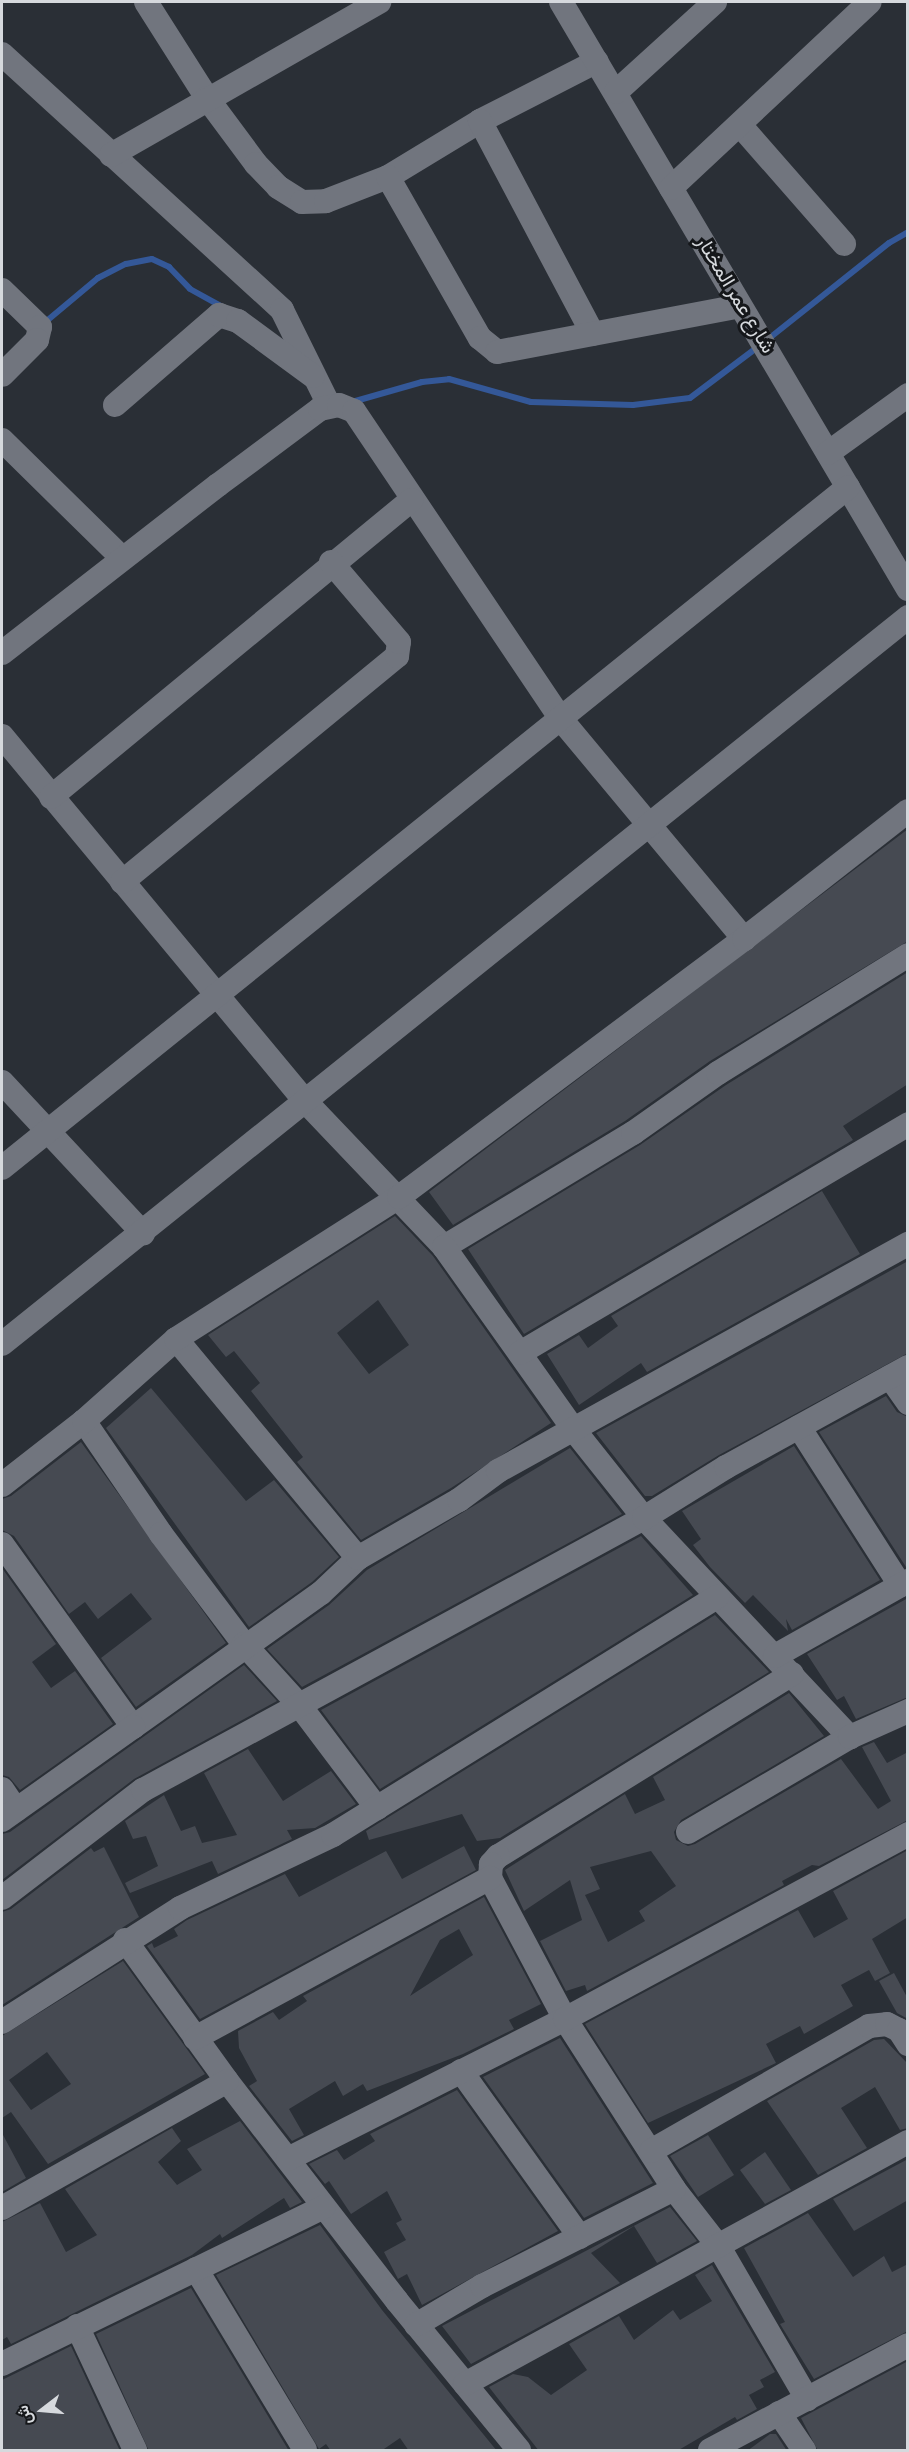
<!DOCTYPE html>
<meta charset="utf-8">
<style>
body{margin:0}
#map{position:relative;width:909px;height:2452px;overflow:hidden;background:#2a2f36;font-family:"Source Sans 3",Vazirmatn,sans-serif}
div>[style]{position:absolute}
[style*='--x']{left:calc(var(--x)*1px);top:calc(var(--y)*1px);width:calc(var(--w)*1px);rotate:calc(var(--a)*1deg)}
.stream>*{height:6px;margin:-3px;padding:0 3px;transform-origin:3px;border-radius:3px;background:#345898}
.building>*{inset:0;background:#464a52}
.minor>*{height:24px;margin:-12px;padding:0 12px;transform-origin:12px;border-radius:12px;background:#71757e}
span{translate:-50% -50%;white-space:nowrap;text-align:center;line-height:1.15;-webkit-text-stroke:6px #15171a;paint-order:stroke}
.street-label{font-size:20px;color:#d6d9dd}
.frame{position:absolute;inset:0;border:3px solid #d6d9dd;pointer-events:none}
.north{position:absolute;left:12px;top:2380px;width:60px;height:60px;-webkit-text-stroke:4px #15171a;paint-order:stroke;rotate:254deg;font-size:16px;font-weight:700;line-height:24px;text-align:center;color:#d6d9dd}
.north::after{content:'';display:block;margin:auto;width:21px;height:27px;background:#d6d9dd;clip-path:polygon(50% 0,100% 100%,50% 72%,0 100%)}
</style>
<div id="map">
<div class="stream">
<div style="--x:43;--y:324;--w:72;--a:-39.9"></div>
<div style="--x:98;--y:278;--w:31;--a:-27"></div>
<div style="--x:126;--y:264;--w:26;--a:-11"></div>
<div style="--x:152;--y:259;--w:19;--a:25"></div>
<div style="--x:169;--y:267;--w:30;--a:46"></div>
<div style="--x:190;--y:289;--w:35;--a:29"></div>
<div style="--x:767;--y:340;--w:156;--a:-38.5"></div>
<div style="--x:889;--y:243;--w:22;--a:-30"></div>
<div style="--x:352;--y:402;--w:73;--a:-15.9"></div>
<div style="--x:422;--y:382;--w:27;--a:-6"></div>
<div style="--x:449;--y:379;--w:85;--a:15.7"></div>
<div style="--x:531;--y:402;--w:102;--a:1.7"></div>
<div style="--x:633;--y:405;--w:57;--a:-7"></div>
<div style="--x:690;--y:398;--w:86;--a:-37"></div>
</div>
<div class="building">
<div style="clip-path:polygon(908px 829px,908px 941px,710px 1061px,625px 1121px,453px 1225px,429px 1192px)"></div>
<div style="clip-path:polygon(908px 972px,908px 1084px,843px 1126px,853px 1140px,524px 1334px,468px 1249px,640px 1145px,726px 1085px)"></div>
<div style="clip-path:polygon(822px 1191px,860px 1254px,647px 1372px,641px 1363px,579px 1405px,547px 1354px,579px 1335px,588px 1348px,618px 1326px,611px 1316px)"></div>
<div style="clip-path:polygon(evenodd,395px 1216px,433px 1256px,551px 1423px,451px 1488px,361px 1540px,297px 1462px,303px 1457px,251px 1391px,260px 1383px,234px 1351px,226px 1357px,208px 1335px,395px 1216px,378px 1300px,409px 1345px,369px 1374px,337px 1333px,378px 1300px)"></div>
<div style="clip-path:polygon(908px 1261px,908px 1353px,719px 1455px,652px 1496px,645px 1496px,596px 1433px)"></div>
<div style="clip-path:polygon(151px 1388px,246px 1501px,274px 1480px,339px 1557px,312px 1582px,249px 1627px,106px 1428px)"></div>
<div style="clip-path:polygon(886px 1396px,897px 1412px,908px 1417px,906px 1567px,819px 1432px)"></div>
<div style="clip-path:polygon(81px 1442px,226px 1643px,136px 1707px,101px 1658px,152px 1619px,131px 1593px,98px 1619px,85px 1602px,69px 1614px,14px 1536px,2px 1530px,2px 1499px,11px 1496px)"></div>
<div style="clip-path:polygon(794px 1446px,880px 1580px,792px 1630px,786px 1619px,788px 1631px,753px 1595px,745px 1603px,710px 1567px,693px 1545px,701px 1539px,682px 1511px)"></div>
<div style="clip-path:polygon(570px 1448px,622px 1514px,302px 1687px,267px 1649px,329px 1605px,367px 1570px)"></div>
<div style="clip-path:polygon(641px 1536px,693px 1595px,380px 1789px,321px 1710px)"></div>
<div style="clip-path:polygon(2px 1568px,56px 1644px,32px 1662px,51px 1688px,75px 1671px,113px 1724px,20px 1790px,9px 1777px,2px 1775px)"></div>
<div style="clip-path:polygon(908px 1598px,908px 1697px,856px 1719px,844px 1696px,837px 1700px,807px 1654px)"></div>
<div style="clip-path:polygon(715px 1615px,769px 1672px,500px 1838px,477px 1841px,462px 1814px,369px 1840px,366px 1831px)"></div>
<div style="clip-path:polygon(244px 1665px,277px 1701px,134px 1779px,2px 1880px,2px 1834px,10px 1832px)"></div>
<div style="clip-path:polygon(evenodd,789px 1693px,824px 1736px,681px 1820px,674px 1832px,676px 1840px,688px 1846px,695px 1844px,841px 1759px,878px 1809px,891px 1801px,862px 1747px,874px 1742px,887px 1763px,908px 1752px,908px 1820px,819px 1866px,812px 1865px,782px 1881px,784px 1885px,587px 1991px,585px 1985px,566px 1991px,540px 1941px,582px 1920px,570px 1880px,524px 1911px,505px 1870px,625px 1794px,635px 1814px,665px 1800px,653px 1777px,789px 1693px,651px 1851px,676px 1886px,639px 1911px,645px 1921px,608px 1942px,585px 1895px,600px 1889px,590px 1867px,651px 1851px)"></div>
<div style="clip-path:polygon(248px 1749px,283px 1801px,331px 1771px,356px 1804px,315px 1828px,287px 1830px,292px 1839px,218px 1874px,212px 1861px,130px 1893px,125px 1883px,158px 1866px,146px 1836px,133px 1839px,125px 1821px,164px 1795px,181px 1831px,195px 1826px,202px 1843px,237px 1835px,204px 1773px)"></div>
<div style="clip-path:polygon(464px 1846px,476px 1870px,200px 2019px,147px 1946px,152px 1943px,154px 1948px,178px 1936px,174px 1929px,187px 1920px,285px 1874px,299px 1897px,386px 1851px,402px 1879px)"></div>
<div style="clip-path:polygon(104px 1847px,139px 1917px,2px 2005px,2px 1912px,11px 1909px,91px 1848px,94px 1852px)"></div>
<div style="clip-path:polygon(908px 1850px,908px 1917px,872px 1939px,890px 1973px,875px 1981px,869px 1970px,841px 1985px,853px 2006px,804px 2034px,800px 2026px,766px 2044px,776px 2063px,648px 2123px,585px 2024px,798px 1910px,814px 1938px,848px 1919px,833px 1891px)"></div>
<div style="clip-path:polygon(evenodd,484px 1897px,541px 2004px,509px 2020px,514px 2029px,463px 2054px,367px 2091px,363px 2084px,343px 2096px,335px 2081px,289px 2109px,304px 2135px,292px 2141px,249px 2086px,257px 2081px,239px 2048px,238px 2031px,273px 2012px,279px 2020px,307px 2001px,303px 1996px,484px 1897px,459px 1929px,473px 1955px,410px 1996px,440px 1940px,459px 1929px)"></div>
<div style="clip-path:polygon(evenodd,123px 1961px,205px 2074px,48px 2164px,11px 2112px,2px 2118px,2px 2036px,123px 1961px,47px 2052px,71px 2084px,31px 2110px,9px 2080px,47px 2052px)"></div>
<div style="clip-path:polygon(894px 1973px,908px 1999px,908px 2019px,897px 2013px,879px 1981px)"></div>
<div style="clip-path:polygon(560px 2038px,653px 2183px,584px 2218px,483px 2077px)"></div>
<div style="clip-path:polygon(884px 2039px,908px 2064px,908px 2128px,900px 2130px,875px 2087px,841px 2108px,867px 2148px,818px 2175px,767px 2101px,874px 2040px)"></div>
<div style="clip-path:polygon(457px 2090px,558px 2231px,422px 2305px,407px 2274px,398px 2279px,384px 2252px,406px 2240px,396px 2223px,402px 2220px,387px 2191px,351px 2214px,329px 2181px,325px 2184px,309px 2164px,337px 2150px,344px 2160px,375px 2141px,370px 2134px)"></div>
<div style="clip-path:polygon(240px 2121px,302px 2202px,290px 2208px,284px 2198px,222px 2238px,220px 2234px,192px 2255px,11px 2344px,7px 2337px,2px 2340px,2px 2222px,40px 2203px,66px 2252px,97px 2235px,65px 2189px,172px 2128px,181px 2141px,158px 2162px,177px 2185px,202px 2170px,187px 2149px)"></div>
<div style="clip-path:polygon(2px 2133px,26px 2178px,2px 2192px)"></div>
<div style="clip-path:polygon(708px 2135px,734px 2175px,698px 2197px,670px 2156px)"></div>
<div style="clip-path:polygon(765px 2152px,791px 2190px,765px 2204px,740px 2170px)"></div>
<div style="clip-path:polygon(908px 2159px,908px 2200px,854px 2231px,833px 2199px)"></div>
<div style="clip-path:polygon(670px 2207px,697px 2241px,657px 2263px,634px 2226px,591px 2253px,620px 2283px,471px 2364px,442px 2326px)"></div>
<div style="clip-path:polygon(808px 2213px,853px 2277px,884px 2256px,892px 2272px,908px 2264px,908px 2331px,814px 2379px,780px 2324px,785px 2322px,744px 2248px)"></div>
<div style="clip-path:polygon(320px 2225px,382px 2310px,497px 2451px,409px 2451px,400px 2438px,381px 2451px,331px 2451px,326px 2444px,319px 2449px,216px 2275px)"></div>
<div style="clip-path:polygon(712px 2265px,775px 2372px,760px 2380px,764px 2387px,749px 2395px,757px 2409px,737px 2420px,735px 2417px,677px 2451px,539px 2451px,489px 2387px,513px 2374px,528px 2377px,551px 2395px,587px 2370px,569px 2344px,619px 2316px,634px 2340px,673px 2310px,680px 2320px,712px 2301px,695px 2275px)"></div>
<div style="clip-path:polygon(191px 2288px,289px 2451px,149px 2451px,96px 2334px)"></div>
<div style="clip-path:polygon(71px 2346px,120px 2451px,2px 2451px,2px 2380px)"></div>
<div style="clip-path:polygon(908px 2361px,908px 2451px,818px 2451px,801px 2418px)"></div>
<div style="clip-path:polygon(770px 2434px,776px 2434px,787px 2451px,747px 2451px)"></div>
</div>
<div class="minor">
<div style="--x:146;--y:2;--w:114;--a:57.6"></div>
<div style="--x:207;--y:98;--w:82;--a:53.4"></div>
<div style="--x:256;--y:164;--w:32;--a:46"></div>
<div style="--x:278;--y:187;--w:28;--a:32"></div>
<div style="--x:302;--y:202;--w:24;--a:-2"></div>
<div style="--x:326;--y:201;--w:66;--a:-21.2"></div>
<div style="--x:388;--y:177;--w:108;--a:-31.3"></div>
<div style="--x:480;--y:121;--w:131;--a:-27.1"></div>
<div style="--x:561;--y:2;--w:682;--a:59.41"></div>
<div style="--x:2;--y:54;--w:379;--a:42.4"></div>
<div style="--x:282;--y:310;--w:106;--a:63.7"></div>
<div style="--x:616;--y:92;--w:134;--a:-42.3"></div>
<div style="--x:480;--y:121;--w:241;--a:62.1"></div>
<div style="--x:740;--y:125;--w:158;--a:48.8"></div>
<div style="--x:111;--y:155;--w:309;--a:-29.7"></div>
<div style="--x:388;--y:177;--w:185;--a:60.3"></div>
<div style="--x:480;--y:338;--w:22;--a:39"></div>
<div style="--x:497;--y:352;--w:247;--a:-10.7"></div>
<div style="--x:671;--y:188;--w:272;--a:-43.1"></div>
<div style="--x:2;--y:290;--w:53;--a:44.2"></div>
<div style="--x:40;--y:327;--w:13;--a:103"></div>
<div style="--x:37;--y:340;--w:49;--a:135"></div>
<div style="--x:115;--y:405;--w:138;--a:-40.9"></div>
<div style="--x:219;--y:315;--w:20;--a:18"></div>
<div style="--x:238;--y:321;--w:93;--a:36.3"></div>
<div style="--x:2;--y:440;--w:167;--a:44.5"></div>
<div style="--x:828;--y:453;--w:99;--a:-35.9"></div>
<div style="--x:2;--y:653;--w:274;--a:-37.9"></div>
<div style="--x:218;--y:485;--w:127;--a:-36.7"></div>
<div style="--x:320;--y:409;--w:19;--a:-12"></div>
<div style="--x:339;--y:405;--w:16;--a:22"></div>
<div style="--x:354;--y:411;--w:370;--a:56.1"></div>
<div style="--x:560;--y:718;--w:288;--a:50.2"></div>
<div style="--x:2;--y:736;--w:476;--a:50.3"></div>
<div style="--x:306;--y:1102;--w:200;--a:46.4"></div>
<div style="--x:444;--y:1247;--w:221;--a:-31.1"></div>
<div style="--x:633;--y:1133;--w:104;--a:-35.2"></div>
<div style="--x:718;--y:1073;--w:224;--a:-31.8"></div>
<div style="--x:51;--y:797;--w:467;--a:-39.5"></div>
<div style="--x:122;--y:882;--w:356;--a:-39.4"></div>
<div style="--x:397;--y:656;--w:14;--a:-82"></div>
<div style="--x:399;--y:642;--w:105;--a:-130.4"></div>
<div style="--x:2;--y:1082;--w:207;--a:47"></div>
<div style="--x:2;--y:1168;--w:1086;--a:-38.83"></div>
<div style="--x:444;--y:1247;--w:224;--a:54.6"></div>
<div style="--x:574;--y:1430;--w:112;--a:51.5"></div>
<div style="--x:644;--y:1518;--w:301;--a:46.8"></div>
<div style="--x:176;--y:1339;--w:285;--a:50.3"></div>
<div style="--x:2;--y:1344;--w:1162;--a:-38.74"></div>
<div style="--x:520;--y:1353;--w:451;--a:-30.5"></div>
<div style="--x:890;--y:1377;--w:32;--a:55"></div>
<div style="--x:84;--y:1421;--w:137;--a:55.7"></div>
<div style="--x:161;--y:1534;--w:138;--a:53"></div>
<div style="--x:244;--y:1644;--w:84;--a:47.9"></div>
<div style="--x:300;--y:1706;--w:128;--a:53"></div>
<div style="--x:799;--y:1427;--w:188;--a:57.4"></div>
<div style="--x:2;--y:1485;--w:104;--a:-38"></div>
<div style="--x:84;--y:1421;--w:123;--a:-41.7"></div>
<div style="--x:176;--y:1339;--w:264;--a:-32.5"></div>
<div style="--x:399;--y:1197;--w:431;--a:-36.8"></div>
<div style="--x:744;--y:939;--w:208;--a:-38"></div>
<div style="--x:2;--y:1544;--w:225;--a:54.4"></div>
<div style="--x:133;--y:1727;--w:231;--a:-35.5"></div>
<div style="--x:321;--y:1593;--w:51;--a:-43.4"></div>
<div style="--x:358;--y:1558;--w:116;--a:-29.9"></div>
<div style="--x:459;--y:1500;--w:49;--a:-36.6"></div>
<div style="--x:498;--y:1471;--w:469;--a:-29"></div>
<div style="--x:775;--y:1656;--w:153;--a:-29.4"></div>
<div style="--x:792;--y:1674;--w:346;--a:148.2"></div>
<div style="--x:498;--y:1856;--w:11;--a:131"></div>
<div style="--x:491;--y:1864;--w:14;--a:94"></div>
<div style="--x:490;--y:1878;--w:160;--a:62"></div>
<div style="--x:565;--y:2019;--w:202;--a:57.3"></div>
<div style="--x:674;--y:2189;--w:73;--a:52.2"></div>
<div style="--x:719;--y:2247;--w:176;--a:59.9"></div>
<div style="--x:2;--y:1789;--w:25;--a:56"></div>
<div style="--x:2;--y:1820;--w:161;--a:-35.4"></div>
<div style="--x:688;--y:1832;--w:188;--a:-30.4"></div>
<div style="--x:850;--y:1737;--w:64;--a:-24.1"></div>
<div style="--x:2;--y:1898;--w:178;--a:-37.5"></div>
<div style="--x:143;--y:1790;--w:570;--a:-28.5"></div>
<div style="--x:644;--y:1518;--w:97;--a:-31.9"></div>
<div style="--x:726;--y:1467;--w:208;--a:-28.8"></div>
<div style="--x:125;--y:1940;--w:174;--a:54.1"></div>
<div style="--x:227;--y:2081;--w:278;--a:52.3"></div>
<div style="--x:397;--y:2301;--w:193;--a:50.7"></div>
<div style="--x:2;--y:2022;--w:211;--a:-32.6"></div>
<div style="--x:180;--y:1908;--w:170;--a:-25.5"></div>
<div style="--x:333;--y:1835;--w:452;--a:-31.8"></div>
<div style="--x:195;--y:2038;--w:336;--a:-28.5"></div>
<div style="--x:461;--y:2071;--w:204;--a:54.4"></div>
<div style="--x:651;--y:2151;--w:251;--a:-29.8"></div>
<div style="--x:869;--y:2026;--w:18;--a:-6"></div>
<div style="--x:887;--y:2024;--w:13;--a:27"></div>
<div style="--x:899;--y:2030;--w:17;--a:57"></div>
<div style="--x:288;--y:2159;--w:310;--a:-26.8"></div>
<div style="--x:565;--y:2019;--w:390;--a:-28.3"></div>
<div style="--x:2;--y:2208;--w:258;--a:-29.4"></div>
<div style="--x:196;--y:2269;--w:211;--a:58.9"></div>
<div style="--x:416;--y:2325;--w:77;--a:-30.6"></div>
<div style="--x:482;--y:2286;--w:215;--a:-26.8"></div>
<div style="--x:77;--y:2326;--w:137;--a:64.9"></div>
<div style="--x:2;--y:2364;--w:358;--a:-26"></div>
<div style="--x:465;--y:2384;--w:505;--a:-28.65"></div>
<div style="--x:779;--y:2413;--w:45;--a:56"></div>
<div style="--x:710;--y:2450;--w:224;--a:-27.9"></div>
</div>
<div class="street-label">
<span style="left:735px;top:295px;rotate:59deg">شارع عمر المختار</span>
</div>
<div class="frame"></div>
<div class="north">ش</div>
</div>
